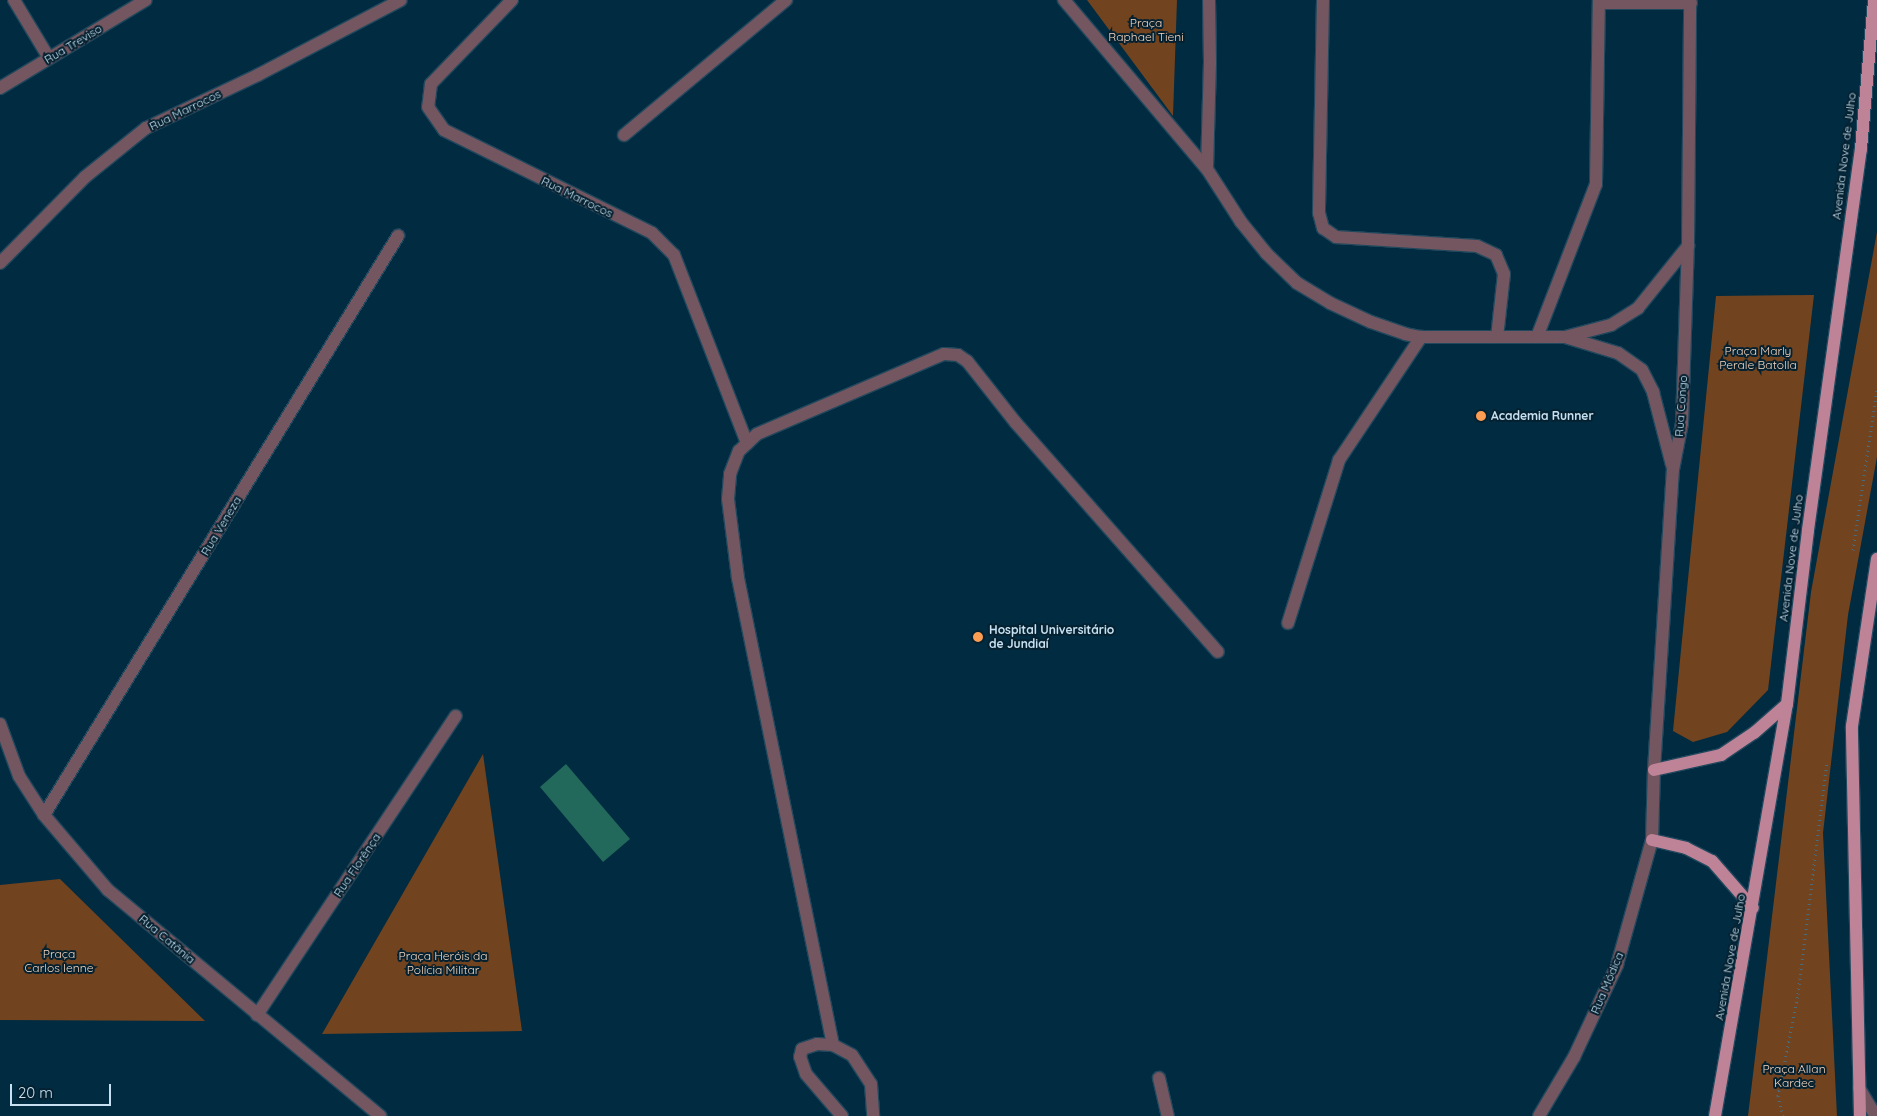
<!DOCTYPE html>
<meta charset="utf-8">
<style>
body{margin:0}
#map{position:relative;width:1877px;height:1116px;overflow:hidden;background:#012b41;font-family:Quicksand,sans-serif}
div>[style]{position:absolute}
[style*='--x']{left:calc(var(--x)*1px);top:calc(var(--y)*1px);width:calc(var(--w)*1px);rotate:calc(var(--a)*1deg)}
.green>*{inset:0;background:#71431f}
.water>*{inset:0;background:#23695b}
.path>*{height:3px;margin-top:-1.5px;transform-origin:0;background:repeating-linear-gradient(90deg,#476c80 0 1px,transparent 0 5px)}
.roads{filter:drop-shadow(1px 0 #21485d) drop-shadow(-1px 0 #21485d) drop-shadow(0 1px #21485d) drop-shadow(0 -1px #21485d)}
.minor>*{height:12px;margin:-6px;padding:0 6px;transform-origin:6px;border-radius:6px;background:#745660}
.major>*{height:12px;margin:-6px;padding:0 6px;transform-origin:6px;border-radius:6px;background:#bf8398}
.dots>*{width:14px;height:14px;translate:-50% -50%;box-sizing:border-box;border:2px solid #052130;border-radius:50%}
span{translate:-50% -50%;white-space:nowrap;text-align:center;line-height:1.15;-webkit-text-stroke:4px #052130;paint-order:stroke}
.park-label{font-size:12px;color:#f7d6bf}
.street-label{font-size:12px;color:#c7e1f2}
.poi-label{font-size:12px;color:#c7e1f2;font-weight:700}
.left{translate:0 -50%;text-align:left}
.scale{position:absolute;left:10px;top:1084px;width:101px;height:22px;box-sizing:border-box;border:2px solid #c7e1f2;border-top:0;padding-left:6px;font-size:15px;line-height:18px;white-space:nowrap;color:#c7e1f2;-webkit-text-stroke:4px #052130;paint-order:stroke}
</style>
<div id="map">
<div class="green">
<div style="clip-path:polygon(1087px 0,1177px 0,1173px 116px)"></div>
<div style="clip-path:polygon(1877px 232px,1877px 457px,1848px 615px,1823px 833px,1837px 1116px,1748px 1116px,1811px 592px)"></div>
<div style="clip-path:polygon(1814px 295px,1768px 690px,1727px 732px,1693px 742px,1673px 731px,1716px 296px)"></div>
<div style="clip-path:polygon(483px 754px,522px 1031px,322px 1034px)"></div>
<div style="clip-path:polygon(60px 879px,205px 1021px,0 1020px,0 885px)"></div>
</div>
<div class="water">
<div style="clip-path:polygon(566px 764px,630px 839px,603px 862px,540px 787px)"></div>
</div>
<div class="path">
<div style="--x:1853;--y:550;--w:163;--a:-81.5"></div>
<div style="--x:1783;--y:1116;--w:21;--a:-104"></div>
<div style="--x:1778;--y:1096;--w:104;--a:-78.9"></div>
<div style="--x:1798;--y:994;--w:234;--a:-82.9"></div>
</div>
<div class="roads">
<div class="minor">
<div style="--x:14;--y:0;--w:68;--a:58.9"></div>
<div style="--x:512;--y:0;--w:117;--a:134"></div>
<div style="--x:431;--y:84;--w:23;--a:97"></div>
<div style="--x:428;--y:107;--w:28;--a:55"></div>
<div style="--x:444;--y:130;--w:232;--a:26.3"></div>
<div style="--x:652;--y:233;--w:31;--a:45"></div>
<div style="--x:674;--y:255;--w:202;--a:68.8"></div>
<div style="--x:1064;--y:0;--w:221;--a:49.8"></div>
<div style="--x:1207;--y:169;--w:63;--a:57.3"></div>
<div style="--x:1241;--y:222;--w:40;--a:51"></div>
<div style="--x:1266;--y:253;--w:43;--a:44.1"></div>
<div style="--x:1297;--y:283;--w:39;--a:31"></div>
<div style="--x:1330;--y:303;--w:45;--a:24.9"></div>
<div style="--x:1371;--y:322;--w:36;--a:19"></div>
<div style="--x:1405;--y:334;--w:16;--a:11"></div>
<div style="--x:1421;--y:337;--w:144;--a:0"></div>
<div style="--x:1565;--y:337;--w:48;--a:-14.6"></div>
<div style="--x:1611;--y:325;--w:32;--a:-32"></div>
<div style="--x:1638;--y:308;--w:80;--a:-51.1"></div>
<div style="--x:1323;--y:0;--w:213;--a:91.1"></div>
<div style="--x:1319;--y:213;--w:16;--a:75"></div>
<div style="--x:1323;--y:228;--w:16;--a:35"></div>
<div style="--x:1336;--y:237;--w:141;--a:3.7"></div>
<div style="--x:1477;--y:246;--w:21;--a:25"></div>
<div style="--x:1496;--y:255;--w:21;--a:67"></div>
<div style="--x:1504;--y:274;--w:63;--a:96.3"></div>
<div style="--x:1599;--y:3;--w:92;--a:0"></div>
<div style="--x:0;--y:88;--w:170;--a:-31.1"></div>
<div style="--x:624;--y:135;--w:211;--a:-39.8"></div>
<div style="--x:1207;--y:169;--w:106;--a:-88.4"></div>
<div style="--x:1210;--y:63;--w:63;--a:-90.9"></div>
<div style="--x:0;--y:263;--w:121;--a:-45.3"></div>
<div style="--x:85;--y:177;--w:78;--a:-38.8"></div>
<div style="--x:146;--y:128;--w:124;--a:-25.3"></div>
<div style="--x:258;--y:75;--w:161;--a:-27.7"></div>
<div style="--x:1537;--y:337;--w:164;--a:-68.9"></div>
<div style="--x:1596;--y:184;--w:184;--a:-89.1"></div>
<div style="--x:1565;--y:337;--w:55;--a:16.8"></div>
<div style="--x:1618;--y:353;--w:29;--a:35"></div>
<div style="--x:1642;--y:370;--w:25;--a:63"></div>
<div style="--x:1653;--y:392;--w:75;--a:75.4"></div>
<div style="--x:1288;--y:623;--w:171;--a:-72.6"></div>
<div style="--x:1339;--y:460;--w:148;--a:-56.3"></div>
<div style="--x:0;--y:724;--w:55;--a:69.9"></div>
<div style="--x:19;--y:776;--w:46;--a:57.3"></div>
<div style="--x:44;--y:815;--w:99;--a:49.5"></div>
<div style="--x:108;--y:890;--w:354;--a:39.7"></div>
<div style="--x:44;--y:815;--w:679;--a:-58.56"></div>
<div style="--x:257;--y:1015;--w:359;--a:-56.4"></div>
<div style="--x:833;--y:1045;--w:477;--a:-101.5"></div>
<div style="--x:738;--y:578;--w:80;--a:-97.2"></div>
<div style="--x:728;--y:499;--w:25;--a:-85"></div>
<div style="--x:730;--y:474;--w:25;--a:-69"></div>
<div style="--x:739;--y:451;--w:25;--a:-43"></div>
<div style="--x:757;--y:434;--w:203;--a:-23.2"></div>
<div style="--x:944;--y:354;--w:14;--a:4"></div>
<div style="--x:958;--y:355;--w:11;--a:34"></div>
<div style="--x:967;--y:361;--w:79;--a:51.7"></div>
<div style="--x:1016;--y:423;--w:305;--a:48.6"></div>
<div style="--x:1159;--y:1078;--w:39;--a:77"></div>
<div style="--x:1859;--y:1088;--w:33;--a:59"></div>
<div style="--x:842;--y:1116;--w:55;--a:-130.6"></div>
<div style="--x:806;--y:1074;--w:18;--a:-109"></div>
<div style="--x:800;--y:1057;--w:8;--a:-76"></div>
<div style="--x:802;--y:1049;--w:16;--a:-18"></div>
<div style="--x:817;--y:1044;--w:16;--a:4"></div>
<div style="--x:833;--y:1045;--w:21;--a:28"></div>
<div style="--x:852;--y:1055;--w:35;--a:57"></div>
<div style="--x:871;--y:1084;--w:32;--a:86"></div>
<div style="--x:1539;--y:1116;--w:69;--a:-59.3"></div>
<div style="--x:1574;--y:1057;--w:102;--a:-64.9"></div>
<div style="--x:1617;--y:965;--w:130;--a:-74.4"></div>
<div style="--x:1652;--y:840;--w:70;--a:-88.4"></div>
<div style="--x:1654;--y:770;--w:301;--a:-86.4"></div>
<div style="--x:1673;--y:470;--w:48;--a:-79.2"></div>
<div style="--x:1682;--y:423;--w:177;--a:-88.1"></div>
<div style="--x:1688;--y:246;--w:246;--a:-89.5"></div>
</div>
<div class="major">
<div style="--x:1654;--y:770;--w:69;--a:-12.6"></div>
<div style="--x:1721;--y:755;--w:40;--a:-34"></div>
<div style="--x:1754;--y:733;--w:44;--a:-41.3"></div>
<div style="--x:1652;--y:840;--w:35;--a:13"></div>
<div style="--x:1686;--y:848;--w:29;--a:27"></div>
<div style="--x:1712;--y:861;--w:62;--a:48.9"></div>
<div style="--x:1715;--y:1116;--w:418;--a:-80.1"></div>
<div style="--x:1787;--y:704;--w:175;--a:-83.1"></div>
<div style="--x:1808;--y:530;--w:385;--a:-82.1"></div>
<div style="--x:1861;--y:149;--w:150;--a:-85"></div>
<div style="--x:1860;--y:1116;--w:390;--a:-91.2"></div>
<div style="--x:1852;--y:726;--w:169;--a:-81.5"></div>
</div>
</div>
<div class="dots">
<div style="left:1481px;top:416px;background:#fc9d53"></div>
<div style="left:978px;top:637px;background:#fc9d53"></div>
</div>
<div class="park-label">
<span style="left:1146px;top:30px">Praça<br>Raphael Tieni</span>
<span style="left:1758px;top:358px">Praça Marly<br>Perale Batolla</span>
<span style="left:59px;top:961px">Praça<br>Carlos Ienne</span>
<span style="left:443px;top:963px">Praça Heróis da<br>Polícia Militar</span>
<span style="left:1794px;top:1076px">Praça Allan<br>Kardec</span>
</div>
<div class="street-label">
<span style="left:73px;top:44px;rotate:-31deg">Rua Treviso</span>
<span style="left:185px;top:110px;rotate:-26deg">Rua Marrocos</span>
<span style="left:1844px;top:156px;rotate:-83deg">Avenida Nove de Julho</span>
<span style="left:577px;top:197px;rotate:26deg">Rua Marrocos</span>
<span style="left:1681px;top:406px;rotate:-86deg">Rua Congo</span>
<span style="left:221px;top:526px;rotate:-59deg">Rua Veneza</span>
<span style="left:1791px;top:558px;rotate:-83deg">Avenida Nove de Julho</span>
<span style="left:357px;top:865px;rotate:-56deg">Rua Florênça</span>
<span style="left:167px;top:939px;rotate:40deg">Rua Catânia</span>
<span style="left:1730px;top:957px;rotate:-80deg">Avenida Nove de Julho</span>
<span style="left:1607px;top:983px;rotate:-67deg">Rua Módica</span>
</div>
<div class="poi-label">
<span class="left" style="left:1491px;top:416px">Academia Runner</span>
<span class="left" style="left:989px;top:637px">Hospital Universitário<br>de Jundiaí</span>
</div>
<div class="scale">20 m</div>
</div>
